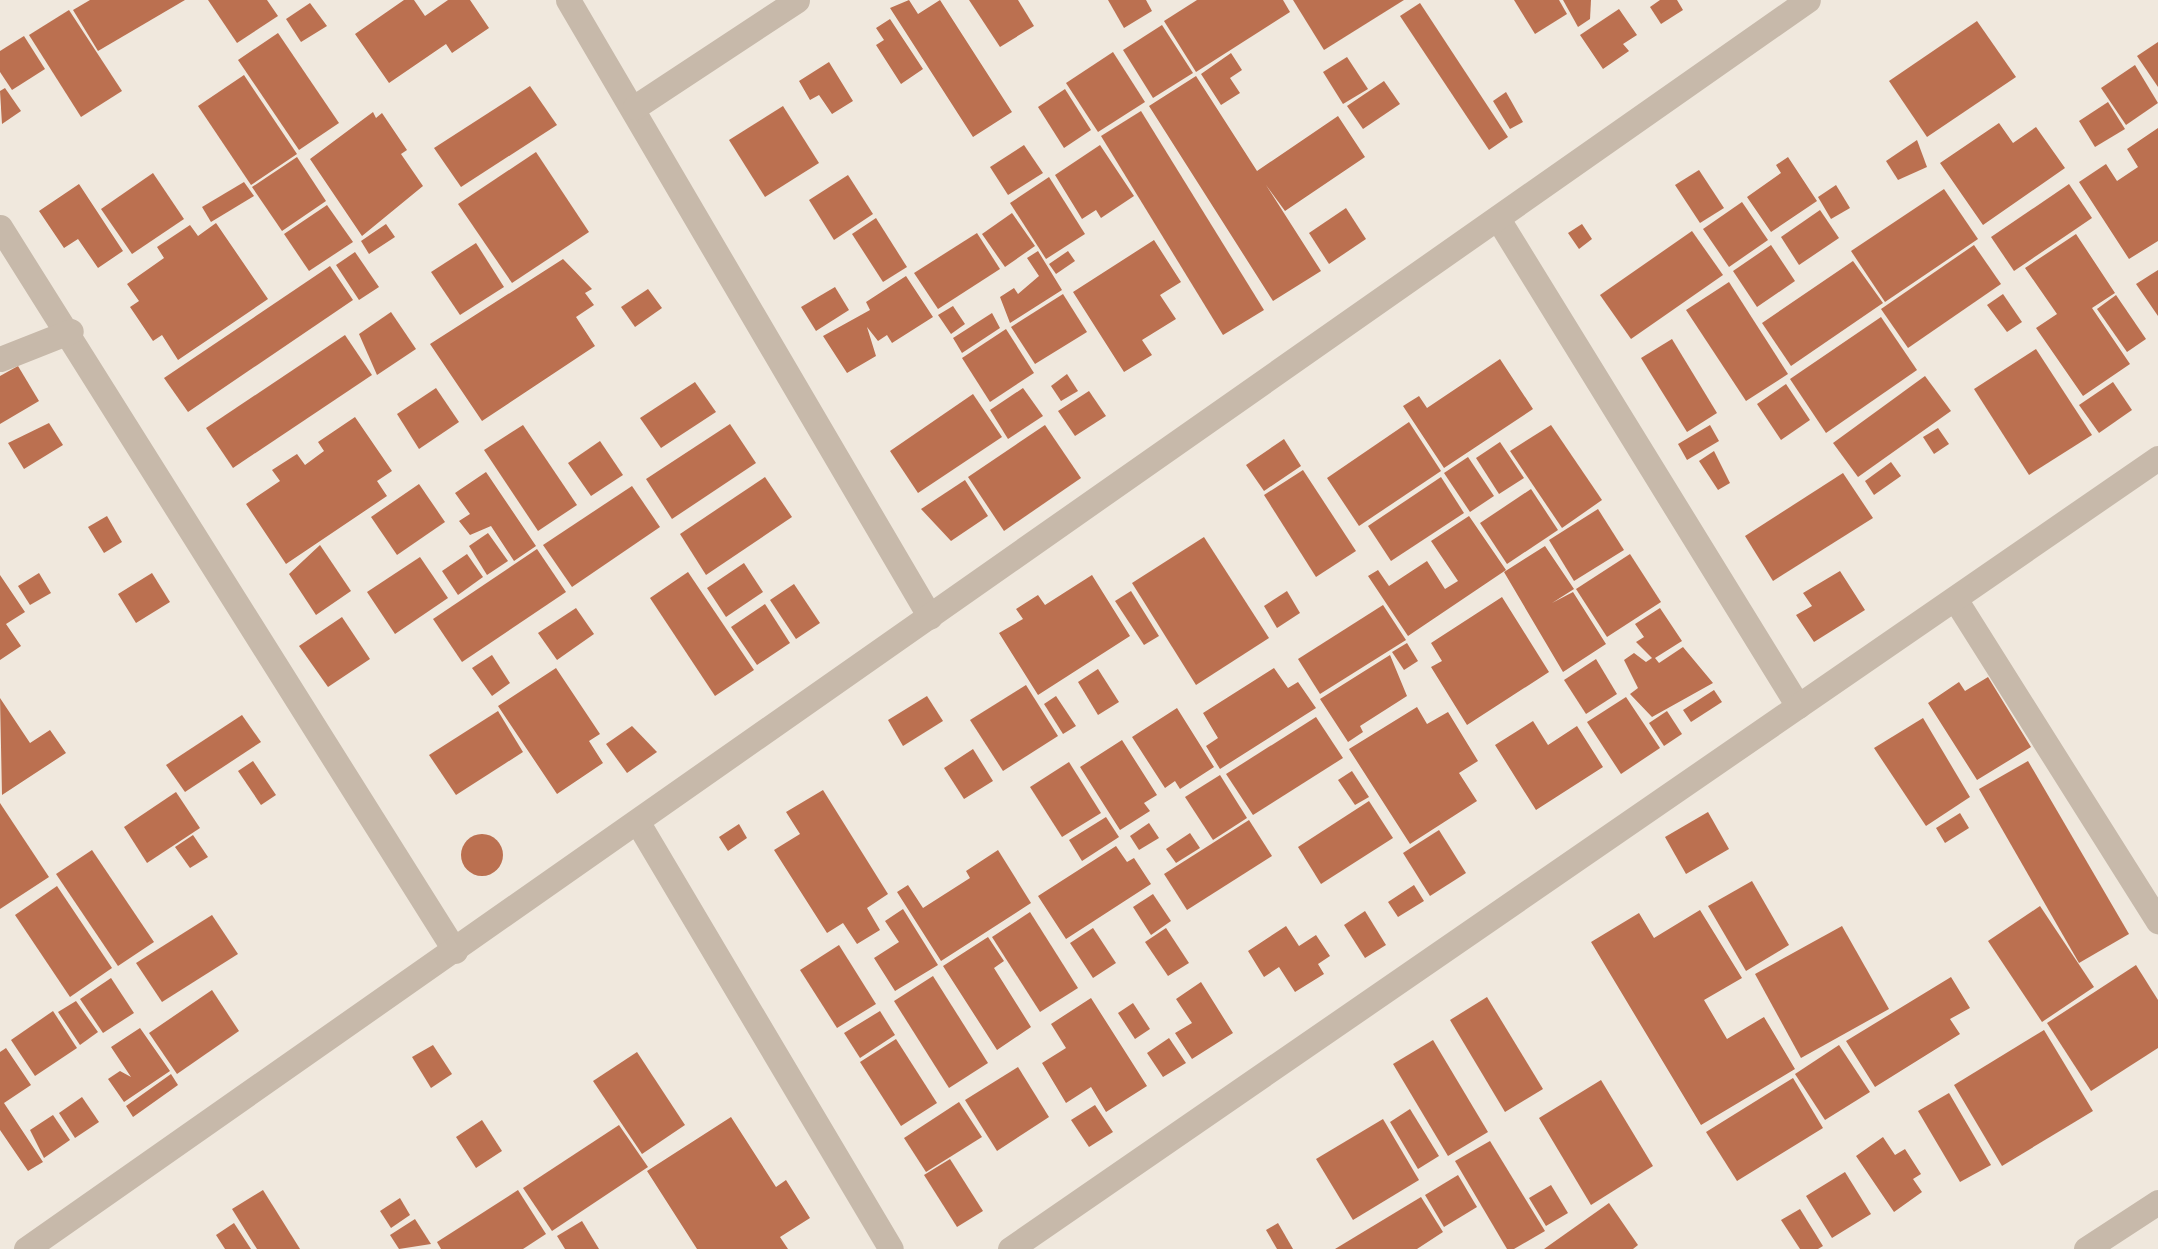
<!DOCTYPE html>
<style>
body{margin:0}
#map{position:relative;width:2158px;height:1249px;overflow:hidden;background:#f0e8dd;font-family:Signika,sans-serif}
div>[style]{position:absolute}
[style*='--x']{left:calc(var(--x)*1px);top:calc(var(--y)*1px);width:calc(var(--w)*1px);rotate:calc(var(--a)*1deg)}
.building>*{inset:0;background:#bb7050}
.round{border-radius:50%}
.minor>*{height:25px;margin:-12.5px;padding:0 12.5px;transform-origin:12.5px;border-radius:12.5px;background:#c7b9aa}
span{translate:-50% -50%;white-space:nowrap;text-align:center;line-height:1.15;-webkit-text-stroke:8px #f8f2e9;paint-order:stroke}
</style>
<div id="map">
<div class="building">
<div style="clip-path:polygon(90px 0,185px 0,98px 51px,73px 10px)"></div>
<div style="clip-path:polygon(208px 0,267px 0,278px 16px,237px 43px)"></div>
<div style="clip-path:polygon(404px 0,414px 0,425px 16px,448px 0,470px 0,489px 28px,452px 53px,446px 44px,389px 83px,355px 34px)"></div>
<div style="clip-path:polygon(909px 0,918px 14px,940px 0,1012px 112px,973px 137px,890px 8px)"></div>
<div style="clip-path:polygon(969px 0,1018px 0,1034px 26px,1000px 47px)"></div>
<div style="clip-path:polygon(1108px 0,1146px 0,1152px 11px,1124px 28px)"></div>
<div style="clip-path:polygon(1197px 0,1283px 0,1290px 12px,1196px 72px,1164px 21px)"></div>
<div style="clip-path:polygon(1293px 0,1404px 0,1324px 50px)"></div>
<div style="clip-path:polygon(1514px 0,1559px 0,1567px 14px,1535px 34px)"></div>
<div style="clip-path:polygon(1563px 0,1591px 0,1590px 19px,1578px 27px)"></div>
<div style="clip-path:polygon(1660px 0,1677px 0,1683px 10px,1661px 24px,1650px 7px)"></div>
<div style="clip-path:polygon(310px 3px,327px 26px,301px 42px,286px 19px)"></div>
<div style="clip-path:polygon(1420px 3px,1508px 137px,1489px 150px,1400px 16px)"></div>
<div style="clip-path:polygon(1619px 9px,1637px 35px,1623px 44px,1629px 51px,1603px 69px,1580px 35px)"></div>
<div style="clip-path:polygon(69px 10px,122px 91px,81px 117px,29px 35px)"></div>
<div style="clip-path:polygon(890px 19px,923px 69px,901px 84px,876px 45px,884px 40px,876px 28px)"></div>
<div style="clip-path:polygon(1977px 21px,2016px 77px,1927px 137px,1889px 81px)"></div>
<div style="clip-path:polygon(1162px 25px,1193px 73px,1153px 98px,1123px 50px)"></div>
<div style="clip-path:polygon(278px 33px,339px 123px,299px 150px,238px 60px)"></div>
<div style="clip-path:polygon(24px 36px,45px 69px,12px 90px,0 72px,0 51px)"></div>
<div style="clip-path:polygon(2158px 42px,2158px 87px,2137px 56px)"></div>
<div style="clip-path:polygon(1113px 52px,1145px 102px,1098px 132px,1066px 83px)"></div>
<div style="clip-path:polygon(1231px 53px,1242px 70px,1230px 78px,1240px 93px,1221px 105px,1201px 74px)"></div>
<div style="clip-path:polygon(1347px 57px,1368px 89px,1343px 104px,1323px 72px)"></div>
<div style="clip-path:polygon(829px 62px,853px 101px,832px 114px,819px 95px,810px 100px,799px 81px)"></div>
<div style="clip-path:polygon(2135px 65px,2158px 103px,2126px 125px,2101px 88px)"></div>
<div style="clip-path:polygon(244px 75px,297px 154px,251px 185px,198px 106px)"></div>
<div style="clip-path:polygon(1196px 76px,1257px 171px,1338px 116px,1365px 157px,1285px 211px,1266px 185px,1321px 271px,1273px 301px,1149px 106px)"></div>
<div style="clip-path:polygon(1384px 81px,1400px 104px,1363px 129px,1347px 106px)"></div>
<div style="clip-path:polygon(530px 86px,557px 125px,461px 187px,434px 148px)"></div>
<div style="clip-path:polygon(5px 88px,21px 111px,2px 124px,0 91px)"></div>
<div style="clip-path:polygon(1065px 89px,1091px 130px,1064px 148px,1038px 107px)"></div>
<div style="clip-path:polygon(1506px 92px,1523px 122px,1510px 129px,1493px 101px)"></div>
<div style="clip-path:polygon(2108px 102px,2125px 129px,2095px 147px,2079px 121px)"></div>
<div style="clip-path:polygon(783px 106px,819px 163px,765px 197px,729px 140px)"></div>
<div style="clip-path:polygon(1141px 111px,1264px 310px,1223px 335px,1101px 136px)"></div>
<div style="clip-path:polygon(373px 112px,376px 118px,382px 113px,407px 150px,401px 154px,423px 186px,362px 236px,310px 159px)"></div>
<div style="clip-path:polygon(1999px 123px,2013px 143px,2036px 127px,2065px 168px,1983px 225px,1940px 163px)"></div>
<div style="clip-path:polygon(2158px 128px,2158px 241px,2129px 259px,2079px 182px,2106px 164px,2117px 181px,2138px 167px,2127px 149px)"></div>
<div style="clip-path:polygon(1917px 140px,1927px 167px,1898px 180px,1886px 161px)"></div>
<div style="clip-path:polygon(1024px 145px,1043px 173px,1008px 195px,990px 167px)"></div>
<div style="clip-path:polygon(1100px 145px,1134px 196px,1101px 218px,1096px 210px,1082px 219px,1055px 175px)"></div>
<div style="clip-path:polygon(536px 152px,589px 232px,512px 283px,458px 204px)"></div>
<div style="clip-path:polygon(297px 157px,326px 201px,282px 231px,252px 187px)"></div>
<div style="clip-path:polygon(1788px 157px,1817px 201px,1771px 232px,1747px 197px,1781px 173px,1776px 165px)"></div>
<div style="clip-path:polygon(1699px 170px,1724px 208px,1700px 223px,1675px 185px)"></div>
<div style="clip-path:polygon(153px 173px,184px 219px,132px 254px,101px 209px)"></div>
<div style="clip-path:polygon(848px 175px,873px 214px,834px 240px,809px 200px)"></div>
<div style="clip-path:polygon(1049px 177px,1085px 234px,1046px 259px,1010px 203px)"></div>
<div style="clip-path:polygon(244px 182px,254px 196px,211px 222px,202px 207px)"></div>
<div style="clip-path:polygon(79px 184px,123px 251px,98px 268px,78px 239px,64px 248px,39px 211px)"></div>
<div style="clip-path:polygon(2069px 184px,2092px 218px,2014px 271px,1991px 237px)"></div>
<div style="clip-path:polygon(1836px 185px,1850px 208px,1831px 219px,1818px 197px)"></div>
<div style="clip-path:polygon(1944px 189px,1978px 239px,1885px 302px,1851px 251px)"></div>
<div style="clip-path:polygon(1742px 202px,1768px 240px,1729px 267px,1703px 229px)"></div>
<div style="clip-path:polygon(327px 205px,353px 242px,309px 271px,284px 234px)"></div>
<div style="clip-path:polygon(1346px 208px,1366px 239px,1329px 264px,1309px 233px)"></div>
<div style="clip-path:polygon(1820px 210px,1839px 238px,1799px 265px,1781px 237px)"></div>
<div style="clip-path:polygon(1012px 213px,1035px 246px,1005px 267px,982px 234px)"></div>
<div style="clip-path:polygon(876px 218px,907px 267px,883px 282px,852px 234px)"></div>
<div style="clip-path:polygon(216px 223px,268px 299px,178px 360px,162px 335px,153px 341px,130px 307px,139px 301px,127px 284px,164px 258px,157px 247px,190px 225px,198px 236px)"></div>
<div style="clip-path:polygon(386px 224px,395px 237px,369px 254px,361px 241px)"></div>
<div style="clip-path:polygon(1582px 224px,1592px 239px,1579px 249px,1568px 233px)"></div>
<div style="clip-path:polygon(1692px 231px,1723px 275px,1631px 339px,1600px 295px)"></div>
<div style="clip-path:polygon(977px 233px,1000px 269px,938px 309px,914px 273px)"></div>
<div style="clip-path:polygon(2076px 234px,2115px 293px,2092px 308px,2130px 364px,2083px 396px,2036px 328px,2057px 314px,2025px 268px)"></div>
<div style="clip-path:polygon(1154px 240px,1181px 282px,1160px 295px,1176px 319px,1142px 340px,1152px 355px,1124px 372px,1073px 292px)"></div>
<div style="clip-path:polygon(476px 243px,504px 287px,460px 315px,431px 272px)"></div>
<div style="clip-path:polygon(1771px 245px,1795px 281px,1757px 307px,1733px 271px)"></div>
<div style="clip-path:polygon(1974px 245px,2001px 284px,1908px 348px,1881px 309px)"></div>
<div style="clip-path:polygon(1038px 251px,1062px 290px,1010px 323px,1000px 297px,1014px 288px,1018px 294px,1039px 276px,1027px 258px)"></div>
<div style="clip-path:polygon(1068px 251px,1075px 261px,1056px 274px,1049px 264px)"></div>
<div style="clip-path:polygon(355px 252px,379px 287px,359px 300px,336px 265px)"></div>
<div style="clip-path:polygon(563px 259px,592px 289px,585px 293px,594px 305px,576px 317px,595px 346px,482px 421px,430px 344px)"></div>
<div style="clip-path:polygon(1853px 261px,1883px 303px,1791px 366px,1762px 323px)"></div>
<div style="clip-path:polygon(330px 266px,353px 300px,188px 412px,164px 378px)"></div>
<div style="clip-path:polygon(2158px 270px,2158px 316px,2136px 284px)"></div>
<div style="clip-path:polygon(906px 276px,933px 317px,892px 343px,887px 335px,878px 341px,867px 327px,876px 356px,847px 373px,823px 336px,870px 310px,866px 302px)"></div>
<div style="clip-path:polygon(1729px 282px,1788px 374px,1746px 401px,1686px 310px)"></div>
<div style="clip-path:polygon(835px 287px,849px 310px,816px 331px,801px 307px)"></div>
<div style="clip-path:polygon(648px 289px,662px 308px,635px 327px,621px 307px)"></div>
<div style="clip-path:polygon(1063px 294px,1087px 332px,1035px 364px,1011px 327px)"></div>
<div style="clip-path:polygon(2003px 294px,2022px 322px,2007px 332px,1987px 305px)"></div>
<div style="clip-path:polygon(2116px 295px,2146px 339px,2127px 352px,2097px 309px)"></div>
<div style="clip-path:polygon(953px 306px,965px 324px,951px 334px,938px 315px)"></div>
<div style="clip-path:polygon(391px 312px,416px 349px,377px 375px,359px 334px)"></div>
<div style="clip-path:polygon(992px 313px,1000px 328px,962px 353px,953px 338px)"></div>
<div style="clip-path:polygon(1881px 317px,1917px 370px,1826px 433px,1790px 379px)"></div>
<div style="clip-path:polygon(1006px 329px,1034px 373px,990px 402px,962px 358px)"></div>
<div style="clip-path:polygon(345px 335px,372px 375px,233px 468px,206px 428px)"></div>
<div style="clip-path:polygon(1672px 339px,1717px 413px,1687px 432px,1641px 358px)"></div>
<div style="clip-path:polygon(2036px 349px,2092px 435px,2029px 475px,1974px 389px)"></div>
<div style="clip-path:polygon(1500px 359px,1533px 409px,1444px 468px,1403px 406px,1419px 396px,1427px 408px)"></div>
<div style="clip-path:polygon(18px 366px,39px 401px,0 424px,0 376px)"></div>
<div style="clip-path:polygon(1067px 374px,1078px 391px,1061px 401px,1051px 386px)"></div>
<div style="clip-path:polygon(1925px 376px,1951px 411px,1858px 477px,1833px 443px)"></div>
<div style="clip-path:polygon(695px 382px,716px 412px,661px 448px,640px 418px)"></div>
<div style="clip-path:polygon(2113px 382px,2132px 410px,2099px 433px,2079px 405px)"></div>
<div style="clip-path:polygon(1786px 384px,1810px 420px,1781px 440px,1757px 404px)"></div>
<div style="clip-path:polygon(436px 388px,459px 422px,419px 449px,397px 414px)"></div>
<div style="clip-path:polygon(1023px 388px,1043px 416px,1008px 439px,990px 410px)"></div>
<div style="clip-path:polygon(1089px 391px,1106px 416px,1075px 436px,1058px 411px)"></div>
<div style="clip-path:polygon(973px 394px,1002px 437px,918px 493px,890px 451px)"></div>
<div style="clip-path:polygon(355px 417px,392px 471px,377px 481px,387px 496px,286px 564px,246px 504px,280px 481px,272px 470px,297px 454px,305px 465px,324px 451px,318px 442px)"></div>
<div style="clip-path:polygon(1409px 422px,1441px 471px,1359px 526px,1327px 478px)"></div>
<div style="clip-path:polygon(49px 423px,63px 445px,24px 469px,8px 443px)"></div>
<div style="clip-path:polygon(730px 424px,756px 463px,672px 519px,646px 479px)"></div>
<div style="clip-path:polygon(523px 425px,577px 505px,538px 531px,484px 450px)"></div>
<div style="clip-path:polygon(1045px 425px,1081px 478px,1004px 531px,968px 477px)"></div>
<div style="clip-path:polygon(1551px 425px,1602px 500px,1562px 528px,1510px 451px)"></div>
<div style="clip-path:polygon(1710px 425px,1719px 441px,1687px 460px,1678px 444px)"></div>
<div style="clip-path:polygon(1938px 428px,1949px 444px,1934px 454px,1923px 437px)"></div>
<div style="clip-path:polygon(1284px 439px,1301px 466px,1264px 491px,1246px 465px)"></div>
<div style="clip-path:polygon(600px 441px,623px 475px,591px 496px,568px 463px)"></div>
<div style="clip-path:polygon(1500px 442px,1524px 478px,1499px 494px,1476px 458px)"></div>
<div style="clip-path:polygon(1714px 451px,1730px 483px,1718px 490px,1699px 461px)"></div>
<div style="clip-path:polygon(1468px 457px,1494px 496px,1470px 512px,1444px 473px)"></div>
<div style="clip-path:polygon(1891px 462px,1901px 476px,1874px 495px,1865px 481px)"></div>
<div style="clip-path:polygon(1303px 470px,1356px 551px,1316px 577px,1264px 495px)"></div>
<div style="clip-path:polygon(486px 472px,536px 546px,514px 561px,491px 526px,470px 535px,459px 521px,470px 514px,455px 493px)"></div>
<div style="clip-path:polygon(1843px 473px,1873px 518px,1773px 581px,1745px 536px)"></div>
<div style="clip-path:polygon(765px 477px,792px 517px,706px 575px,680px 534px)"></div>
<div style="clip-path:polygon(1441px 477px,1464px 513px,1391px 561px,1368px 526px)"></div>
<div style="clip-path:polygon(965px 480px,988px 516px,951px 541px,921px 509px)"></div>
<div style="clip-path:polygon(419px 484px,445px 522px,397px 555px,371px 517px)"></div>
<div style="clip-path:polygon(632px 486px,660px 527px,572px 587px,543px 545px)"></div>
<div style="clip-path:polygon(1531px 489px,1558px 530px,1507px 564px,1480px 523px)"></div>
<div style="clip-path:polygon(1598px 509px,1624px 550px,1574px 581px,1549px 540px)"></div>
<div style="clip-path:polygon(107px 516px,122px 542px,104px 553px,88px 527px)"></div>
<div style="clip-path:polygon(1469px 516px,1506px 570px,1408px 636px,1368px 576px,1378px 570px,1389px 586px,1427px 561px,1445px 589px,1458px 581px,1431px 541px)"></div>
<div style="clip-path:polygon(488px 533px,508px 561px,487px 575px,469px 546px)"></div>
<div style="clip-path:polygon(1204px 537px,1269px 638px,1196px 685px,1132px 583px)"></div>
<div style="clip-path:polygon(320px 545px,351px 591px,316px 615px,289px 574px)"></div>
<div style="clip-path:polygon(1545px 546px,1574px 589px,1552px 603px,1573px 592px,1606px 644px,1563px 672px,1504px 572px)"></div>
<div style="clip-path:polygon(537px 549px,566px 592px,462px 662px,433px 619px)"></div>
<div style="clip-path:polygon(467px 554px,483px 577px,458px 595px,442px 571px)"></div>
<div style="clip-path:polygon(1630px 554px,1661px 602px,1607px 637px,1576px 589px)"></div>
<div style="clip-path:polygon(420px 557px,448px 598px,395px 634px,367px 592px)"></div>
<div style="clip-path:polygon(744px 563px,763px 592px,726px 617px,707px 588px)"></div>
<div style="clip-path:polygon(1840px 571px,1865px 610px,1814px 642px,1796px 615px,1812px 606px,1803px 593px)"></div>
<div style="clip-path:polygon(688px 572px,754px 670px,715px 696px,650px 598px)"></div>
<div style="clip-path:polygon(39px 573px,51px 593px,30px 605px,18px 586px)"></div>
<div style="clip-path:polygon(152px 573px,170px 602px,136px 623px,118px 594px)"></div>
<div style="clip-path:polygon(0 575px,25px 612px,6px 624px,21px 646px,0 660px)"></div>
<div style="clip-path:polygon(1092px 575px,1130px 636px,1038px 695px,999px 633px,1023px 619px,1016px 609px,1038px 595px,1045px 605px)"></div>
<div style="clip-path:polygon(794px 584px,820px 623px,796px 639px,770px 600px)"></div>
<div style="clip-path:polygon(1131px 591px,1159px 636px,1144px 645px,1115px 601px)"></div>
<div style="clip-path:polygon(1287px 591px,1300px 613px,1277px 628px,1264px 606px)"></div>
<div style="clip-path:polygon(1502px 597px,1549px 672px,1467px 725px,1431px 667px,1442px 661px,1431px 643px)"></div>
<div style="clip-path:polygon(765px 604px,790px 643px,757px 665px,731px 627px)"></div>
<div style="clip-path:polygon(1383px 605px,1406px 640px,1320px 694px,1298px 659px)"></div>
<div style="clip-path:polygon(576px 608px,594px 634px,557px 660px,538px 633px)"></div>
<div style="clip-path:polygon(1660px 608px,1682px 641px,1655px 658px,1659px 663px,1683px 647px,1713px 683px,1652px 717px,1630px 694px,1638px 688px,1624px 660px,1634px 653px,1646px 662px,1652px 658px,1636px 642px,1644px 637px,1635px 624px)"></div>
<div style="clip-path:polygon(342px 617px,370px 659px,328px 687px,299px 646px)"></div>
<div style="clip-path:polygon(1407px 643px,1418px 661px,1404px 670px,1392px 652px)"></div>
<div style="clip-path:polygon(492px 655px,510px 683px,492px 696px,472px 668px)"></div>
<div style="clip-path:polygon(1390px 655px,1407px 696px,1360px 726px,1363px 732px,1348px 742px,1320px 699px)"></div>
<div style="clip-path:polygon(1596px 659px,1617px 694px,1586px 714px,1564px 680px)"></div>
<div style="clip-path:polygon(556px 668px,600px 734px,589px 741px,603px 763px,557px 794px,498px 706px)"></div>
<div style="clip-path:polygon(1274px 668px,1288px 688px,1298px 682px,1316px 708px,1220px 769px,1206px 746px,1218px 738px,1203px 713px)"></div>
<div style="clip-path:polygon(1098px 669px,1119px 702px,1098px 715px,1078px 682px)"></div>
<div style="clip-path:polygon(1988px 677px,2031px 747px,1977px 780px,1928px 703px,1959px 682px,1965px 691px)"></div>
<div style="clip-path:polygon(1026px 685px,1058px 736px,1003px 771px,970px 720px)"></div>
<div style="clip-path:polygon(1714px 690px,1722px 702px,1691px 722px,1683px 710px)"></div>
<div style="clip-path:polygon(927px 696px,943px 721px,903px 746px,888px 720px)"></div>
<div style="clip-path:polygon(1056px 696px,1076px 726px,1063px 734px,1044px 704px)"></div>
<div style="clip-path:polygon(1626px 697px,1660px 748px,1621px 774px,1587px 722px)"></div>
<div style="clip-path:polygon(0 698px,30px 743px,50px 730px,66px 753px,2px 795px)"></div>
<div style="clip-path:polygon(1417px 707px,1427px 724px,1448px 712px,1478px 761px,1459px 773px,1477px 801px,1410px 844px,1349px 749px)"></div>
<div style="clip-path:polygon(1177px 708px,1214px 767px,1180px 789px,1175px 781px,1165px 788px,1132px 737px)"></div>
<div style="clip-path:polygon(498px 711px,523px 752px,456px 795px,429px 755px)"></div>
<div style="clip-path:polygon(1667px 711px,1682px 734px,1664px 746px,1649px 723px)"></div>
<div style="clip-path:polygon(242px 715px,261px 742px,185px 792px,166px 765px)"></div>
<div style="clip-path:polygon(1316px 717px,1343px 758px,1253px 815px,1226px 774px)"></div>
<div style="clip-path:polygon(1923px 718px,1970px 797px,1926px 826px,1874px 748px)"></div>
<div style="clip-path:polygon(1533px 721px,1548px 745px,1577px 726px,1603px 767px,1536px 810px,1495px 745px)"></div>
<div style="clip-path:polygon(632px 726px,657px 752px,627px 773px,606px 744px)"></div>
<div style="clip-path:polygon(1122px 740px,1157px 795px,1144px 803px,1150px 811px,1120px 830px,1080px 767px)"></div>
<div style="clip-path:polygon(973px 749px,993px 781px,964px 799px,944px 768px)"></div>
<div style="clip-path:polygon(253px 761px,276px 795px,261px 805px,238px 771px)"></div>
<div style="clip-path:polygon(2028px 761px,2129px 934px,2079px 963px,1979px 789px)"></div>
<div style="clip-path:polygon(1069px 762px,1101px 813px,1062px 837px,1030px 787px)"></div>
<div style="clip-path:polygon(1352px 771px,1369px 797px,1355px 805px,1338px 780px)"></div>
<div style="clip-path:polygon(1220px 775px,1247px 818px,1213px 840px,1185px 797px)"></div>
<div style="clip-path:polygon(823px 790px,888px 894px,867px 908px,880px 930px,857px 944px,843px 923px,827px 933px,774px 850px,800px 834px,786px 812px)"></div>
<div style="clip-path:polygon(176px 792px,200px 828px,147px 863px,124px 827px)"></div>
<div style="clip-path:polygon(1369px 801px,1393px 838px,1321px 884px,1298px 847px)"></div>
<div style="clip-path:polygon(0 803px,49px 877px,0 909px)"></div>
<div style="clip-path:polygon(1708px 812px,1729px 849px,1686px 874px,1665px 837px)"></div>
<div style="clip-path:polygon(1960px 813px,1969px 828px,1945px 843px,1936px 828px)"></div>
<div style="clip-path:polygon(1106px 817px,1119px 837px,1082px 861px,1069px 840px)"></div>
<div style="clip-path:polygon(1249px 820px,1272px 856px,1187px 910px,1164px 874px)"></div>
<div style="clip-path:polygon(1149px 823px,1159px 838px,1139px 850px,1130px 836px)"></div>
<div style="clip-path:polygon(739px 824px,747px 838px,728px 851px,719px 837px)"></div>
<div style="clip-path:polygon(1439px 830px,1466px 873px,1430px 896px,1403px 853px)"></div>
<div style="clip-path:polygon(1190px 833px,1200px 848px,1176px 863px,1166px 849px)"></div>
<div class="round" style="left:461px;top:834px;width:42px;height:42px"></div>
<div style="clip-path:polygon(193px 835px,208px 857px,190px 868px,175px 847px)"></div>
<div style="clip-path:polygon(1116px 846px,1127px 862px,1134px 858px,1151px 884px,1066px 939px,1038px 896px)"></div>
<div style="clip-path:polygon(92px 850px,154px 942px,118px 966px,56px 874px)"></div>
<div style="clip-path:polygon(998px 850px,1031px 903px,941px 961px,897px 892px,908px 885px,923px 908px,970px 878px,966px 871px)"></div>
<div style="clip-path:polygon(1752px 881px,1789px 945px,1746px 971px,1708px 906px)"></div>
<div style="clip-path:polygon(1414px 885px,1424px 901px,1398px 917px,1388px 902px)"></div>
<div style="clip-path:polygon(57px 886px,112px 968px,70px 997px,15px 915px)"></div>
<div style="clip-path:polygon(1153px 894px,1171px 921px,1151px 935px,1133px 907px)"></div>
<div style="clip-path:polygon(2040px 906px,2094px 987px,2042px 1022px,1988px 941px)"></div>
<div style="clip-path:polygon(903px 909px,938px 965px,895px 991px,874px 958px,899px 942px,885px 921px)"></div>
<div style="clip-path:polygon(1700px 910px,1742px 978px,1704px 1000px,1727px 1039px,1764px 1017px,1795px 1069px,1701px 1125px,1591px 942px,1639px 913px,1654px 938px)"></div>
<div style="clip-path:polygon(1365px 911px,1386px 945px,1365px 958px,1344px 925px)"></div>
<div style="clip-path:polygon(1030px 912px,1078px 988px,1040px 1012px,992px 937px)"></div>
<div style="clip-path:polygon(212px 915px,238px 954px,162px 1002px,136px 963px)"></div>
<div style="clip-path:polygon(1286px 926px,1299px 946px,1316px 935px,1330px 956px,1318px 964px,1324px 974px,1295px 992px,1279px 967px,1264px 977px,1248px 951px)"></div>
<div style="clip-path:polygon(1842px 926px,1889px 1009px,1801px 1058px,1755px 974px)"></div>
<div style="clip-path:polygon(1093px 928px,1116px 963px,1093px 978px,1070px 943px)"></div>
<div style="clip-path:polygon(1166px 928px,1189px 963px,1168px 976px,1145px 942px)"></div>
<div style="clip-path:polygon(988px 937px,1004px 961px,994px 968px,1031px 1027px,997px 1050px,943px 966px)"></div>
<div style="clip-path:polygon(839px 945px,876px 1004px,837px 1028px,800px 970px)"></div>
<div style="clip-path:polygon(2136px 965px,2158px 1000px,2158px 1048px,2091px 1091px,2047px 1023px)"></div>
<div style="clip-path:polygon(933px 976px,988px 1063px,949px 1088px,894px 1001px)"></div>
<div style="clip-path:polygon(1951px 977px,1970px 1008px,1950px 1019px,1960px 1034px,1875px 1087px,1846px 1041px)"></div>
<div style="clip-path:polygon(111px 978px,134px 1013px,103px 1033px,80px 999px)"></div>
<div style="clip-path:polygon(1201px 982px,1233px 1033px,1192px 1059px,1175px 1033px,1192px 1023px,1176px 999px)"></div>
<div style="clip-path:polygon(212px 990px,239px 1031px,177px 1074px,149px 1033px)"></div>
<div style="clip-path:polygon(1487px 997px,1543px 1089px,1505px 1112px,1450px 1020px)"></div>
<div style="clip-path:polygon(1091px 998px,1147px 1086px,1106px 1112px,1091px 1087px,1066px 1103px,1042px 1063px,1066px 1048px,1051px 1024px)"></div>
<div style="clip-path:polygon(76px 1001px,98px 1032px,80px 1045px,58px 1012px)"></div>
<div style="clip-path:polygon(1133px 1003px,1150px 1029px,1135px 1039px,1118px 1013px)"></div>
<div style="clip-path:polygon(53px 1011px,77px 1048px,35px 1076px,11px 1040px)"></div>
<div style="clip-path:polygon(880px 1011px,895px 1035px,860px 1058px,844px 1033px)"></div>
<div style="clip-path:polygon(140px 1028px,170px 1071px,124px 1102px,108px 1079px,120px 1071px,131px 1077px,111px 1047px)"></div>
<div style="clip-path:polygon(2044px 1030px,2093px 1111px,2002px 1166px,1954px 1085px)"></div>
<div style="clip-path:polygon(1169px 1038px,1186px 1063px,1163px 1077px,1147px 1053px)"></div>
<div style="clip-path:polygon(896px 1039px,937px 1103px,901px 1126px,860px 1062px)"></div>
<div style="clip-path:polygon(1433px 1040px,1488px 1132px,1448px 1156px,1393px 1064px)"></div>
<div style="clip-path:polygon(433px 1045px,452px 1074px,431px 1088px,412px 1057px)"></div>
<div style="clip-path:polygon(1839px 1045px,1870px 1092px,1825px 1120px,1795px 1074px)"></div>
<div style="clip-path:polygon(6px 1048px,31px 1085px,4px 1103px,43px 1162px,28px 1171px,0 1130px,0 1052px)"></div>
<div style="clip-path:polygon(637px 1052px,685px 1125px,642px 1154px,593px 1081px)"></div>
<div style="clip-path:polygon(1018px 1067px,1049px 1117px,997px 1151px,965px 1100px)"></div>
<div style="clip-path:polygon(171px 1074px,178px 1085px,133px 1117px,126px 1106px)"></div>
<div style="clip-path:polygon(1793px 1078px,1823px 1128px,1737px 1181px,1706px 1132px)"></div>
<div style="clip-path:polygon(1601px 1080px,1653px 1166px,1591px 1205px,1539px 1118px)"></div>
<div style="clip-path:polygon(1949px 1093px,1991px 1165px,1960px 1182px,1918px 1111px)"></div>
<div style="clip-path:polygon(82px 1097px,99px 1122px,75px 1138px,59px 1113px)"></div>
<div style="clip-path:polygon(959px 1102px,982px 1137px,926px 1172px,904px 1138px)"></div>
<div style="clip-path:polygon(1095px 1105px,1113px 1132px,1089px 1147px,1071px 1120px)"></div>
<div style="clip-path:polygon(1410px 1109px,1439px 1156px,1418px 1169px,1390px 1122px)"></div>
<div style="clip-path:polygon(53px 1115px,70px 1140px,44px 1158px,30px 1130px)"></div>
<div style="clip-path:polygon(731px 1117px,776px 1187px,786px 1180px,810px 1218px,780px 1237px,788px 1249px,697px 1249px,647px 1171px)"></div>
<div style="clip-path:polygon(1383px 1119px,1419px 1180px,1353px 1220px,1316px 1159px)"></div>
<div style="clip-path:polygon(482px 1120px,502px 1151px,476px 1168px,456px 1137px)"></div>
<div style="clip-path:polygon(619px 1125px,648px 1167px,552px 1231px,523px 1188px)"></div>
<div style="clip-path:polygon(1883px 1137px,1895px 1155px,1905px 1149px,1921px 1174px,1913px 1179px,1922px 1192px,1894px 1212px,1856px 1156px)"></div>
<div style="clip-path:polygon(1490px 1141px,1545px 1231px,1514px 1249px,1507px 1249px,1455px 1161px)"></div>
<div style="clip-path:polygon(950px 1159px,983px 1211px,957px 1227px,924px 1175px)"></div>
<div style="clip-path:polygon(1845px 1172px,1871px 1214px,1832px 1238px,1806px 1196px)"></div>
<div style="clip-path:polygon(1458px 1175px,1477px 1207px,1444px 1227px,1425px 1195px)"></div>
<div style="clip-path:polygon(1551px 1185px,1568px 1213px,1546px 1226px,1529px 1198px)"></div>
<div style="clip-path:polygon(263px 1190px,300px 1249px,257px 1249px,232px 1209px)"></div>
<div style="clip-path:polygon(518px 1190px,546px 1234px,523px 1249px,441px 1249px,437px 1242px)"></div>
<div style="clip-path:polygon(1421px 1197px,1443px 1232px,1417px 1249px,1335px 1249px)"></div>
<div style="clip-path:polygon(400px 1198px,410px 1215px,391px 1228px,380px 1211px)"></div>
<div style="clip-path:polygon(1609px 1203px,1638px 1245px,1633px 1249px,1544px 1249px)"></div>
<div style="clip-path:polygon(1800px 1209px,1823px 1246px,1818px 1249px,1800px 1249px,1781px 1220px)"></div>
<div style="clip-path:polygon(415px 1219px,431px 1244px,399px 1249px,390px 1235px)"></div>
<div style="clip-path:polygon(582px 1221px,599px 1249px,565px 1249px,557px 1236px)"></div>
<div style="clip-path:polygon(234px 1223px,251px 1249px,225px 1249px,216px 1235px)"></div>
<div style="clip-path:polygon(1278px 1223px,1293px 1249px,1277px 1249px,1266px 1230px)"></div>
</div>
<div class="minor">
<div style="--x:568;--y:0;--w:715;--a:59.6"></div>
<div style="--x:635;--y:107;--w:194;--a:-33.4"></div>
<div style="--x:1498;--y:219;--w:572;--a:58.37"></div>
<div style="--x:0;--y:227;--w:855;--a:57.85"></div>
<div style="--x:0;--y:359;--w:76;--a:-21.5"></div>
<div style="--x:1955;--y:599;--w:381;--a:57.8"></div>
<div style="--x:638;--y:823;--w:495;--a:59.3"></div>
<div style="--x:26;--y:1249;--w:2176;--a:-35.03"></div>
<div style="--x:1010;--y:1249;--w:1394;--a:-34.57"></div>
<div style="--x:2086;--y:1249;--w:86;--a:-33.1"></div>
</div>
</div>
